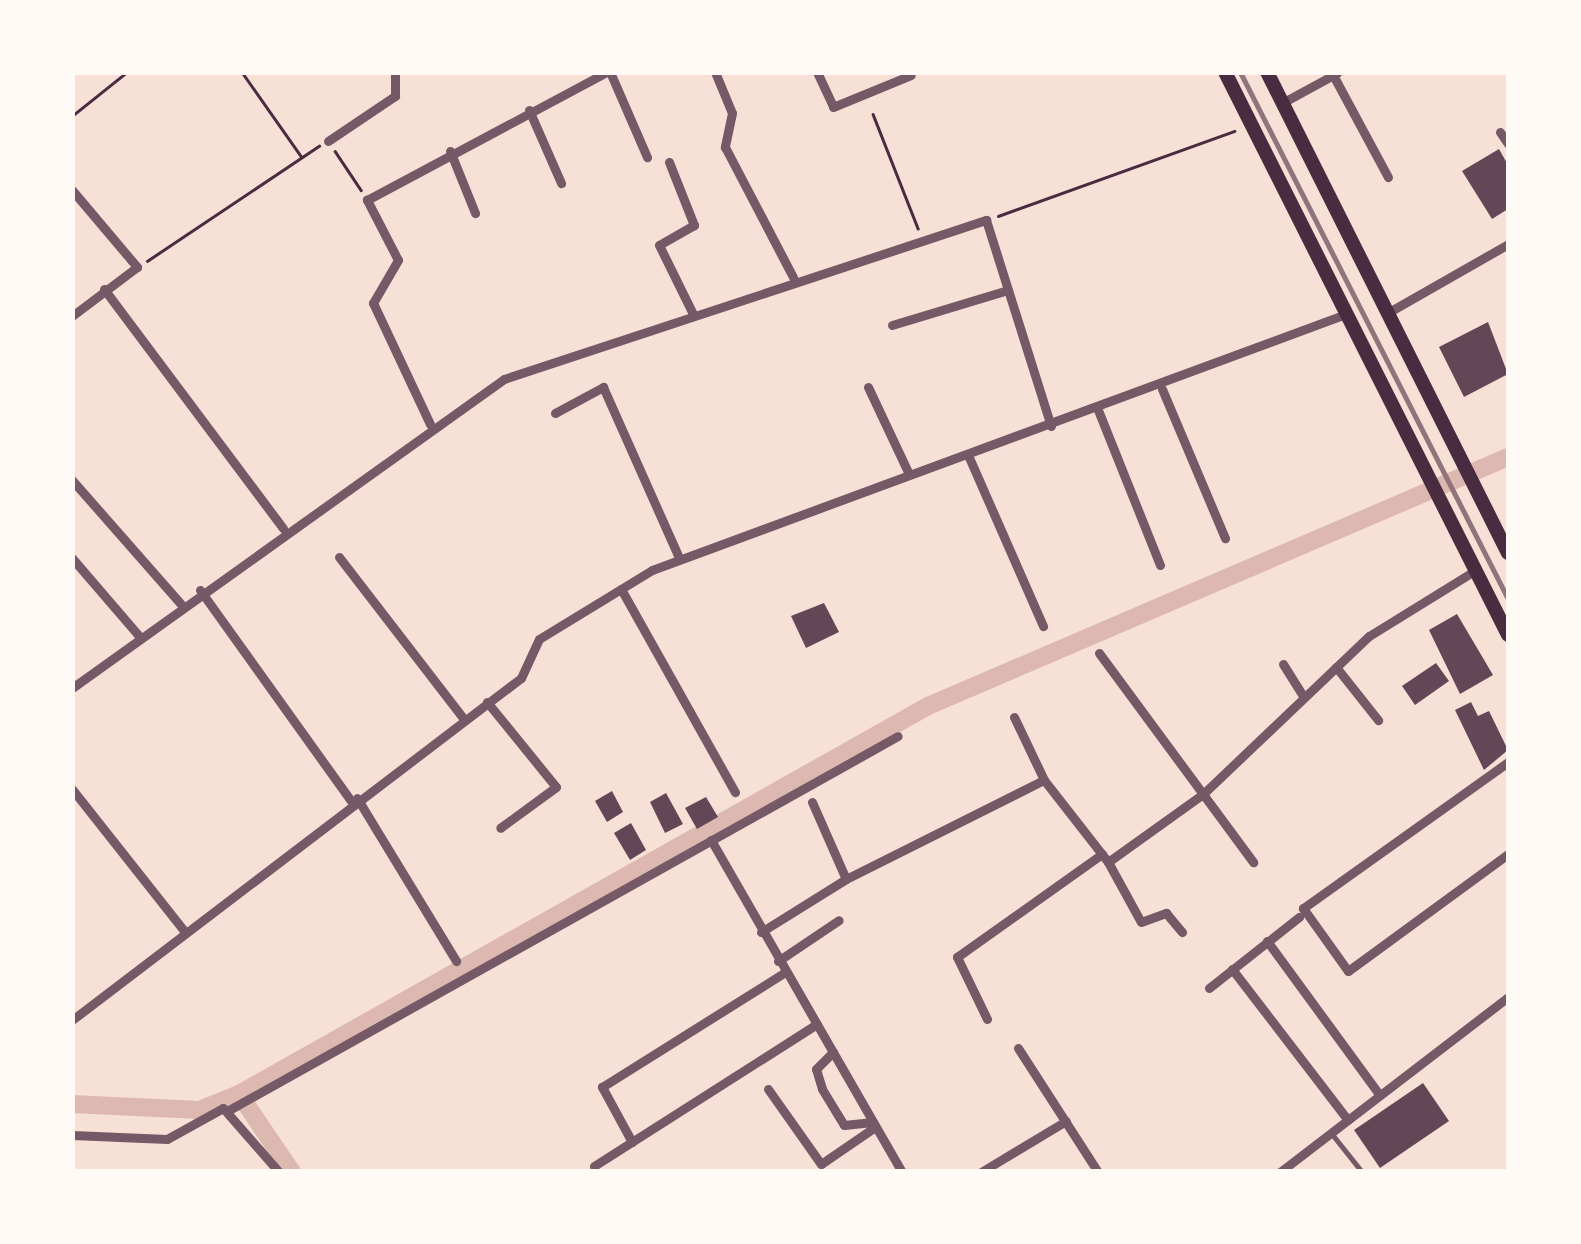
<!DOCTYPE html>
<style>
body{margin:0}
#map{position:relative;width:1581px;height:1244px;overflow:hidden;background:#f7e1d7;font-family:"Work Sans",sans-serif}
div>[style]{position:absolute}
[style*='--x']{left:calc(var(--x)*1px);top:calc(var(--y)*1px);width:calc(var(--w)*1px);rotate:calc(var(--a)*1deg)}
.canal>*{height:18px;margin:-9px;padding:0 9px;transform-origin:9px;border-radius:9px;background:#dcb8b0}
.building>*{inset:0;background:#644757}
.path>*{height:2.5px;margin:-1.25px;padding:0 1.25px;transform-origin:1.25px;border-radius:1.25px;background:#4a2c40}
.service>*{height:5px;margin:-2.5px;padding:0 2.5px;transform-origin:2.5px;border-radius:2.5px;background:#755966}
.minor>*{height:9px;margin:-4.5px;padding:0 4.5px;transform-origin:4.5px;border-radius:4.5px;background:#755966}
.primary>*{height:14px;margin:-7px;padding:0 7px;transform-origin:7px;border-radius:7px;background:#4a2c40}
.rail>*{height:5px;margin:-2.5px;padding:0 2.5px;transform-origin:2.5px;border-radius:2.5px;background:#8f747c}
span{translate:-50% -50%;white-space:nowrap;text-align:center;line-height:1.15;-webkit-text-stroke:10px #fffaf5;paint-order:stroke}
.frame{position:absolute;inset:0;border:75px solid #fffaf5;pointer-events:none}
</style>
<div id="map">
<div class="canal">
<div style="--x:239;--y:1094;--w:94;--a:55.8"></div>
<div style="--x:72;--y:1104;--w:127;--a:2.7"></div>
<div style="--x:199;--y:1110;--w:43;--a:-21.8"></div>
<div style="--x:239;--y:1094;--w:791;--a:-29.39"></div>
<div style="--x:928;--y:706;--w:631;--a:-23.23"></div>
</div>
<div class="building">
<div style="clip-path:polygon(1499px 149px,1508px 165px,1508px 209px,1492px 219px,1462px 171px)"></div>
<div style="clip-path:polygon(1488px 322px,1508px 374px,1464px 397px,1439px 347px)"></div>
<div style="clip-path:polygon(824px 603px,839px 632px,806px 648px,791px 616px)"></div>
<div style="clip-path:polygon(1457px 614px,1493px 675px,1460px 694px,1429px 630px)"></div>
<div style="clip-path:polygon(1436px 663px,1449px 681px,1415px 705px,1402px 686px)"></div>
<div style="clip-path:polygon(1471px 702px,1478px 716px,1489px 711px,1508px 750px,1484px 770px,1455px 710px)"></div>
<div style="clip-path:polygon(612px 791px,623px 812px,607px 822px,595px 801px)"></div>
<div style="clip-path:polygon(666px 793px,683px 824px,665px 833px,650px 802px)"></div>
<div style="clip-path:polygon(706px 797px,718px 817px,697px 829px,685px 808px)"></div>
<div style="clip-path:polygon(631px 823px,646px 850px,630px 860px,614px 833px)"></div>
<div style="clip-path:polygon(1423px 1083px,1449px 1121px,1380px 1168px,1354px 1130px)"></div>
</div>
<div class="path">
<div style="--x:242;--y:72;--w:103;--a:54.9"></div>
<div style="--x:873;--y:114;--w:123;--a:68.5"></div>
<div style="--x:72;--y:116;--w:70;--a:-38.7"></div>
<div style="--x:335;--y:151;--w:47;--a:56.3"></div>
<div style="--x:998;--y:216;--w:251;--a:-19.8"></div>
<div style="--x:147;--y:261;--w:207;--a:-33.8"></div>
<div style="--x:1508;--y:1071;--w:22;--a:90"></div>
</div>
<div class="service">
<div style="--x:1331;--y:1133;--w:50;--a:51.5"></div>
</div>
<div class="minor">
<div style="--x:610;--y:72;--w:93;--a:66.5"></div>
<div style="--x:715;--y:72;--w:44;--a:67.5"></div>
<div style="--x:732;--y:113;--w:35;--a:102"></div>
<div style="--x:725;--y:147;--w:147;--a:62.4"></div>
<div style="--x:817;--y:72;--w:38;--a:65"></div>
<div style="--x:833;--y:107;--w:84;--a:-22.3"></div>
<div style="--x:1333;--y:75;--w:116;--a:61.7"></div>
<div style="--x:1282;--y:103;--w:63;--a:-28.6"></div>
<div style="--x:529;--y:110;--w:80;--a:66.3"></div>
<div style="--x:1500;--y:132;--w:14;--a:56"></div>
<div style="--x:328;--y:141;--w:81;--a:-33.9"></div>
<div style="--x:395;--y:96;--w:24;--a:-90"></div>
<div style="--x:450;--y:151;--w:67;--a:68"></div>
<div style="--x:669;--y:162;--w:68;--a:68.4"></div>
<div style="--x:694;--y:225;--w:40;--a:150.3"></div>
<div style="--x:659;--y:245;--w:75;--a:63.8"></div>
<div style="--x:72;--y:190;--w:101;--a:49.8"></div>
<div style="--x:137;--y:267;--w:81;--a:143"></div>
<div style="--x:104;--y:289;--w:299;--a:53.2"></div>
<div style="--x:1389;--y:312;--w:137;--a:-29.7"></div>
<div style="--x:892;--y:325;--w:121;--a:-16.8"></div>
<div style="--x:868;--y:387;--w:96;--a:64.8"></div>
<div style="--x:1162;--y:389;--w:162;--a:67.1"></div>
<div style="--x:1098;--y:410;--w:167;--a:68.2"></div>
<div style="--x:555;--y:413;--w:55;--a:-28.4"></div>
<div style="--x:603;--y:387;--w:187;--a:66"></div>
<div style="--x:430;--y:424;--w:134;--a:-115.2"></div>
<div style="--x:373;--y:303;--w:50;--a:-59.8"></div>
<div style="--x:398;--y:260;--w:68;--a:-117.3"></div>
<div style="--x:367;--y:200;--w:272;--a:-28.1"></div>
<div style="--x:968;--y:455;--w:187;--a:66.3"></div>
<div style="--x:72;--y:480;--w:165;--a:48.7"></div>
<div style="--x:339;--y:557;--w:203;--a:52.4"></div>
<div style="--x:72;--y:558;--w:103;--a:49.3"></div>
<div style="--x:621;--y:589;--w:233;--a:60.7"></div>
<div style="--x:200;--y:590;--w:261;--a:54.4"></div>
<div style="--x:1099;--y:653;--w:260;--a:53.6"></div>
<div style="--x:1283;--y:664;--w:38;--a:58"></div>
<div style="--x:1336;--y:667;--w:68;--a:51.6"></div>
<div style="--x:72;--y:688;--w:531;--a:-35.58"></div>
<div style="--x:504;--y:379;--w:508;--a:-18.26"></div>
<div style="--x:986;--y:220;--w:216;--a:72.5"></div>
<div style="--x:487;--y:702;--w:109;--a:50.9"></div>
<div style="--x:556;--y:787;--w:69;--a:143.8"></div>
<div style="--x:1014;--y:717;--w:70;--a:64.5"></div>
<div style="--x:1044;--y:780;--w:104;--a:52"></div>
<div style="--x:1108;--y:862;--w:68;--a:61.2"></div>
<div style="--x:1141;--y:922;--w:27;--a:-20"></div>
<div style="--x:1166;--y:913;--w:25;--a:50"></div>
<div style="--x:1508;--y:762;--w:252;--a:144.5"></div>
<div style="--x:1303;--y:908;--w:77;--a:54.5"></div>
<div style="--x:1348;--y:971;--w:198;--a:-36.2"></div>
<div style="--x:72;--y:789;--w:182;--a:51.7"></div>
<div style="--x:357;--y:798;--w:191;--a:58.7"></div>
<div style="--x:812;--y:802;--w:84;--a:66.2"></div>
<div style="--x:711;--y:840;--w:383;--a:60.1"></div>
<div style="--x:1108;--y:862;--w:117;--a:-35.6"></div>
<div style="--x:1203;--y:794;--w:229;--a:-43.6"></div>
<div style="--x:1369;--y:636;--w:126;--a:-31.7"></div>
<div style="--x:761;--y:932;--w:100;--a:-31.9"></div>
<div style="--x:846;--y:879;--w:221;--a:-26.6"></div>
<div style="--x:1267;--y:941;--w:190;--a:53.8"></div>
<div style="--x:778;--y:961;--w:73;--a:-33.9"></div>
<div style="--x:1232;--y:969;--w:190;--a:52.5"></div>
<div style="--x:1209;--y:988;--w:115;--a:-38.3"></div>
<div style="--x:987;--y:1019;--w:69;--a:-115.8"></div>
<div style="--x:957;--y:957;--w:178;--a:-35.4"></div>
<div style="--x:72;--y:1020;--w:564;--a:-37.3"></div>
<div style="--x:521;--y:678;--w:43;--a:-65.2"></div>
<div style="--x:539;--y:639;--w:132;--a:-31.4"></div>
<div style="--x:652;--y:570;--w:740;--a:-20.25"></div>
<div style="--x:1018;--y:1048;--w:148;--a:57.2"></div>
<div style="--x:833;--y:1052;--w:24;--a:135"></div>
<div style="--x:816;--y:1069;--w:21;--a:73"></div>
<div style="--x:822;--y:1089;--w:42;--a:58.6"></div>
<div style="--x:844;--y:1125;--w:29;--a:-6"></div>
<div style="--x:768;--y:1089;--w:92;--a:54.8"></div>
<div style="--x:821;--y:1164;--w:65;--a:-34.4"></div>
<div style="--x:229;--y:1110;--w:766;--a:-29.21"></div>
<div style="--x:72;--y:1135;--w:95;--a:2.4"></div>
<div style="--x:167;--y:1139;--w:64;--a:-29"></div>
<div style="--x:223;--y:1108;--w:85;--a:48.8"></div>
<div style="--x:632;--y:1142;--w:63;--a:-118.6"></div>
<div style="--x:602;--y:1087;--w:215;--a:-32.1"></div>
<div style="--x:594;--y:1166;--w:264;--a:-32.5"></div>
<div style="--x:981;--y:1172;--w:99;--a:-31"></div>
<div style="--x:1280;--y:1172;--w:287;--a:-37.5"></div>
</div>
<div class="primary">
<div style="--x:1225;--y:72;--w:630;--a:63.31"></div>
<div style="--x:1267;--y:72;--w:538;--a:63.39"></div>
</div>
<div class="rail">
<div style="--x:1240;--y:72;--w:591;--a:63.04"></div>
</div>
<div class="frame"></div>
</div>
